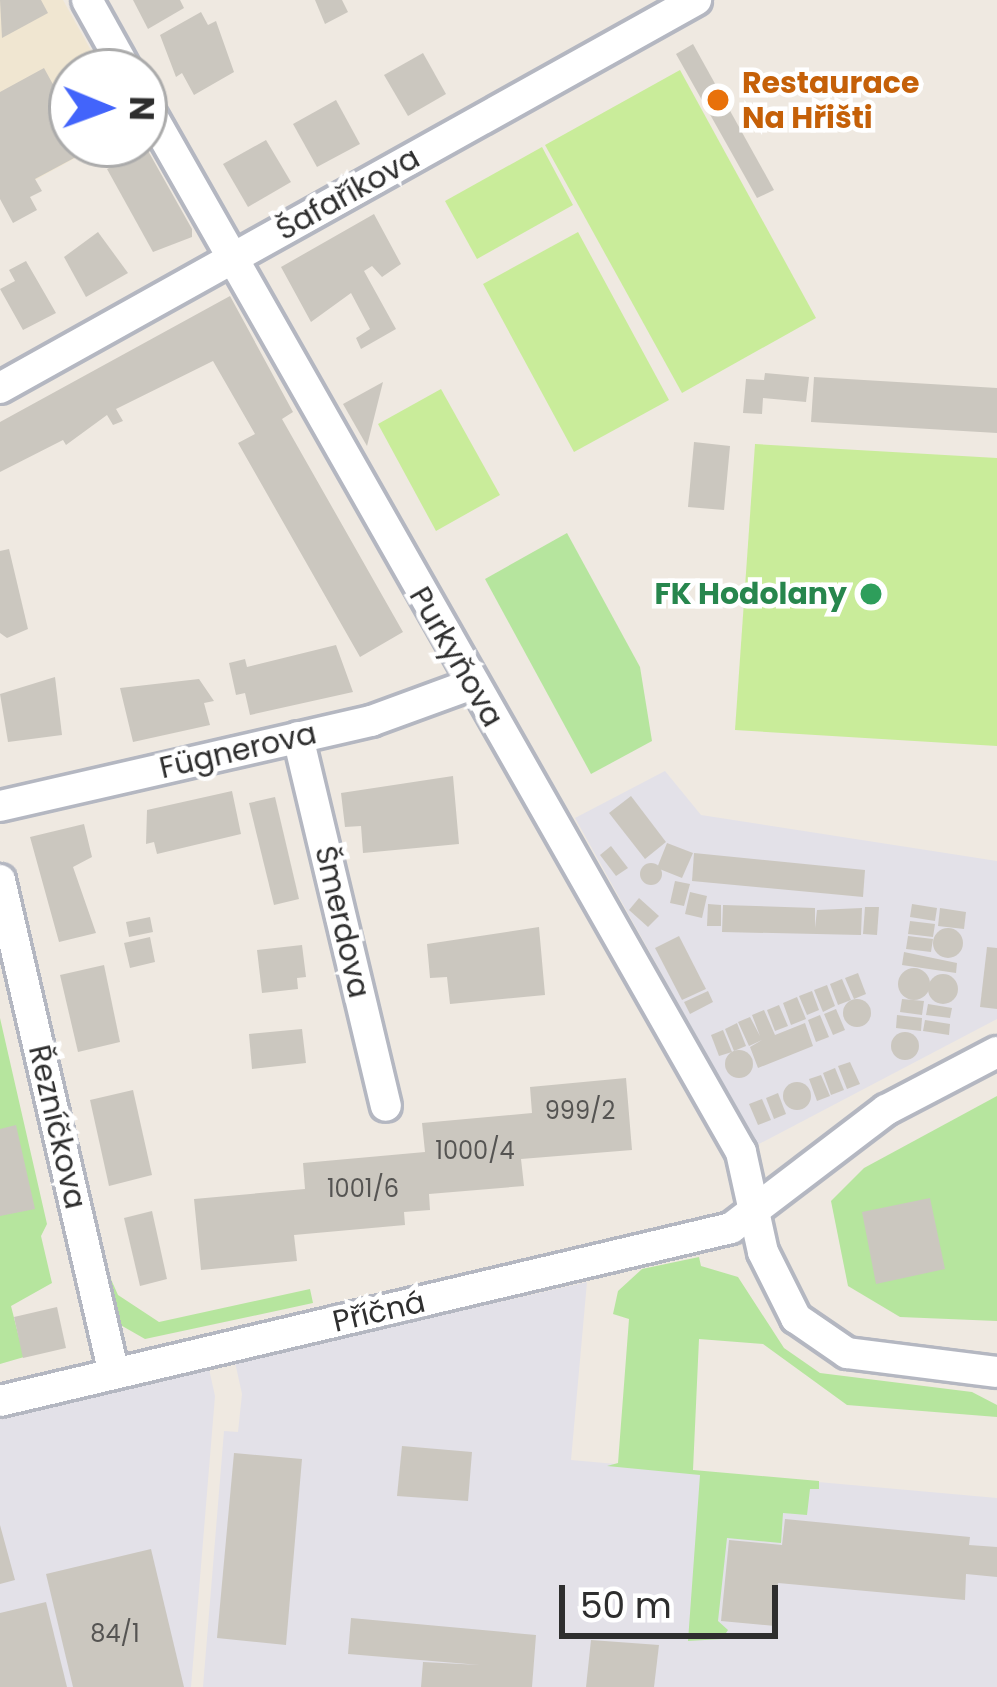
<!DOCTYPE html>
<meta charset="utf-8">
<style>
body{margin:0}
#map{position:relative;width:997px;height:1687px;overflow:hidden;background:#efe9e1;font-family:Poppins,sans-serif}
div>[style]{position:absolute}
[style*='--x']{left:calc(var(--x)*1px);top:calc(var(--y)*1px);width:calc(var(--w)*1px);rotate:calc(var(--a)*1deg)}
.industrial>*{inset:0;background:#e3e1e8}
.education>*{inset:0;background:#f0e6d1}
.green>*{inset:0;background:#b6e59e}
.pitch>*{inset:0;background:#c9ec9a}
.building>*{inset:0;background:#cbc7bf}
.round{border-radius:50%}
.roads{filter:drop-shadow(3px 0 #b4b7c1) drop-shadow(-3px 0 #b4b7c1) drop-shadow(0 3px #b4b7c1) drop-shadow(0 -3px #b4b7c1)}
.minor>*{height:30px;margin:-15px;padding:0 15px;transform-origin:15px;border-radius:15px;background:#fff}
.dots>*{width:33px;height:33px;translate:-50% -50%;box-sizing:border-box;border:6px solid #fff;border-radius:50%}
span{translate:-50% -50%;white-space:nowrap;text-align:center;line-height:1.15;-webkit-text-stroke:9px #fff;paint-order:stroke}
.number-label{font-size:24px;color:#555452}
.number-label span{-webkit-text-stroke-width:0}
.food-label{font-size:30px;color:#c56008;font-weight:700}
.left{translate:0 -50%;text-align:left}
.street-label{font-size:30px;color:#2e2e2e}
.leisure-label{font-size:30px;color:#27864d;font-weight:700}
.right{translate:-100% -50%;text-align:right}
.north{position:absolute;left:48px;top:48px;width:120px;height:120px;box-sizing:border-box;background:#fff;border:3px solid #ababab;border-radius:50%;rotate:91deg;font-size:33px;font-weight:700;line-height:48px;text-align:center;color:#2e2e2e}
.north::after{content:'';display:block;margin:auto;width:42px;height:54px;background:#4264fb;clip-path:polygon(50% 0,100% 100%,50% 72%,0 100%)}
.scale{position:absolute;left:559px;top:1585px;width:219px;height:54px;box-sizing:border-box;border:6px solid #2e2e2e;border-top:0;padding-left:15px;font-size:36px;line-height:42px;white-space:nowrap;color:#2e2e2e;-webkit-text-stroke:9px #fff;paint-order:stroke}
</style>
<div id="map">
<div class="industrial">
<div style="clip-path:polygon(665px 771px,701px 815px,997px 861px,997px 1019px,757px 1145px,575px 818px)"></div>
<div style="clip-path:polygon(587px 1282px,571px 1460px,997px 1498px,997px 1687px,203px 1687px,224px 1431px,238px 1432px,242px 1394px,235px 1362px)"></div>
<div style="clip-path:polygon(209px 1369px,215px 1396px,191px 1687px,0 1687px,0 1400px,112px 1374px,131px 1386px)"></div>
</div>
<div class="education">
<div style="clip-path:polygon(0 0,63px 0,103px 72px,72px 72px,72px 144px,101px 144px,0 199px)"></div>
</div>
<div class="green">
<div style="clip-path:polygon(567px 533px,640px 667px,652px 741px,591px 774px,485px 579px)"></div>
<div style="clip-path:polygon(0 1018px,47px 1224px,41px 1236px,52px 1283px,11px 1306px,24px 1357px,0 1364px)"></div>
<div style="clip-path:polygon(997px 1096px,997px 1321px,900px 1317px,848px 1286px,831px 1201px,864px 1168px)"></div>
<div style="clip-path:polygon(699px 1257px,701px 1266px,738px 1277px,784px 1348px,820px 1373px,972px 1392px,997px 1405px,997px 1417px,847px 1405px,763px 1344px,699px 1339px,693px 1470px,819px 1481px,819px 1489px,810px 1489px,807px 1515px,783px 1513px,781px 1543px,727px 1538px,718px 1621px,728px 1630px,722px 1639px,688px 1641px,700px 1475px,607px 1466px,618px 1463px,629px 1319px,613px 1314px,618px 1291px,642px 1269px)"></div>
<div style="clip-path:polygon(110px 1277px,118px 1295px,159px 1322px,310px 1289px,313px 1303px,145px 1339px,117px 1323px)"></div>
</div>
<div class="pitch">
<div style="clip-path:polygon(680px 70px,816px 318px,682px 393px,545px 145px)"></div>
<div style="clip-path:polygon(542px 147px,573px 205px,477px 259px,445px 201px)"></div>
<div style="clip-path:polygon(578px 232px,669px 400px,574px 452px,483px 284px)"></div>
<div style="clip-path:polygon(441px 389px,500px 495px,436px 531px,378px 424px)"></div>
<div style="clip-path:polygon(755px 444px,997px 458px,997px 746px,735px 730px)"></div>
</div>
<div class="building">
<div style="clip-path:polygon(0 0,41px 0,48px 13px,2px 38px)"></div>
<div style="clip-path:polygon(133px 0,180px 0,184px 8px,148px 29px)"></div>
<div style="clip-path:polygon(315px 0,342px 0,348px 12px,325px 24px)"></div>
<div style="clip-path:polygon(201px 12px,208px 25px,216px 21px,234px 72px,194px 95px,182px 73px,176px 77px,160px 35px)"></div>
<div style="clip-path:polygon(693px 44px,774px 190px,757px 198px,676px 54px)"></div>
<div style="clip-path:polygon(423px 53px,446px 94px,408px 116px,384px 75px)"></div>
<div style="clip-path:polygon(44px 68px,72px 119px,72px 144px,89px 150px,35px 179px,42px 191px,30px 197px,37px 210px,13px 223px,0 199px,0 92px)"></div>
<div style="clip-path:polygon(336px 100px,360px 144px,317px 167px,293px 124px)"></div>
<div style="clip-path:polygon(266px 140px,291px 182px,248px 207px,223px 164px)"></div>
<div style="clip-path:polygon(147px 149px,192px 229px,192px 237px,153px 252px,107px 169px)"></div>
<div style="clip-path:polygon(374px 214px,401px 264px,382px 277px,372px 266px,364px 271px,396px 329px,361px 349px,356px 338px,370px 329px,351px 293px,311px 322px,281px 267px)"></div>
<div style="clip-path:polygon(98px 232px,128px 273px,86px 297px,64px 257px)"></div>
<div style="clip-path:polygon(26px 261px,56px 313px,23px 330px,0 289px,15px 281px,9px 270px)"></div>
<div style="clip-path:polygon(230px 296px,293px 412px,282px 419px,403px 632px,360px 657px,238px 443px,255px 434px,213px 361px,116px 409px,123px 421px,113px 425px,107px 415px,66px 445px,63px 440px,0 472px,0 422px)"></div>
<div style="clip-path:polygon(765px 373px,809px 377px,806px 402px,763px 398px,762px 414px,743px 413px,746px 379px,764px 380px)"></div>
<div style="clip-path:polygon(814px 377px,997px 388px,997px 433px,811px 422px)"></div>
<div style="clip-path:polygon(383px 382px,367px 446px,343px 404px)"></div>
<div style="clip-path:polygon(694px 442px,730px 446px,724px 510px,688px 507px)"></div>
<div style="clip-path:polygon(9px 549px,28px 629px,7px 638px,0 633px,0 551px)"></div>
<div style="clip-path:polygon(336px 645px,353px 692px,250px 715px,245px 693px,236px 695px,229px 663px,245px 659px,247px 667px)"></div>
<div style="clip-path:polygon(55px 677px,62px 735px,8px 742px,0 694px)"></div>
<div style="clip-path:polygon(199px 679px,214px 701px,204px 703px,210px 725px,133px 742px,120px 688px)"></div>
<div style="clip-path:polygon(453px 776px,459px 844px,363px 853px,361px 826px,345px 827px,341px 793px)"></div>
<div style="clip-path:polygon(232px 791px,241px 834px,157px 854px,154px 842px,146px 844px,147px 810px)"></div>
<div style="clip-path:polygon(631px 796px,666px 842px,645px 859px,609px 813px)"></div>
<div style="clip-path:polygon(275px 797px,299px 899px,274px 905px,249px 803px)"></div>
<div style="clip-path:polygon(84px 824px,92px 857px,73px 867px,96px 933px,59px 942px,30px 837px)"></div>
<div style="clip-path:polygon(667px 843px,693px 853px,682px 878px,657px 868px)"></div>
<div style="clip-path:polygon(611px 846px,628px 868px,616px 876px,600px 855px)"></div>
<div style="clip-path:polygon(694px 853px,865px 870px,863px 897px,692px 881px)"></div>
<div class="round" style="left:640px;top:863px;width:22px;height:22px"></div>
<div style="clip-path:polygon(675px 881px,690px 884px,684px 906px,670px 903px)"></div>
<div style="clip-path:polygon(690px 892px,707px 896px,702px 918px,685px 914px)"></div>
<div style="clip-path:polygon(639px 898px,659px 916px,648px 927px,629px 910px)"></div>
<div style="clip-path:polygon(708px 904px,721px 905px,721px 926px,707px 926px)"></div>
<div style="clip-path:polygon(912px 904px,937px 908px,935px 921px,910px 917px)"></div>
<div style="clip-path:polygon(723px 905px,815px 908px,815px 928px,817px 910px,862px 908px,861px 935px,722px 932px)"></div>
<div style="clip-path:polygon(865px 907px,879px 907px,877px 935px,863px 934px)"></div>
<div style="clip-path:polygon(940px 908px,966px 912px,964px 929px,938px 926px)"></div>
<div style="clip-path:polygon(150px 917px,153px 932px,129px 937px,126px 922px)"></div>
<div style="clip-path:polygon(910px 921px,935px 924px,933px 937px,908px 934px)"></div>
<div style="clip-path:polygon(539px 927px,545px 995px,450px 1004px,447px 977px,430px 978px,427px 944px)"></div>
<div class="round" style="left:933px;top:928px;width:30px;height:30px"></div>
<div style="clip-path:polygon(679px 936px,706px 989px,682px 1000px,655px 948px)"></div>
<div style="clip-path:polygon(908px 936px,933px 939px,931px 952px,906px 949px)"></div>
<div style="clip-path:polygon(150px 937px,155px 962px,130px 968px,124px 943px)"></div>
<div style="clip-path:polygon(302px 945px,306px 977px,297px 978px,298px 989px,262px 993px,257px 950px)"></div>
<div style="clip-path:polygon(987px 947px,997px 948px,997px 1009px,980px 1007px)"></div>
<div style="clip-path:polygon(904px 952px,957px 963px,956px 973px,902px 965px)"></div>
<div style="clip-path:polygon(104px 965px,120px 1042px,78px 1052px,60px 975px)"></div>
<div class="round" style="left:898px;top:968px;width:32px;height:32px"></div>
<div style="clip-path:polygon(858px 973px,866px 994px,854px 999px,845px 978px)"></div>
<div class="round" style="left:928px;top:974px;width:30px;height:30px"></div>
<div style="clip-path:polygon(842px 979px,851px 1000px,838px 1005px,830px 984px)"></div>
<div style="clip-path:polygon(827px 985px,835px 1006px,823px 1012px,814px 990px)"></div>
<div style="clip-path:polygon(708px 991px,713px 1002px,690px 1014px,684px 1002px)"></div>
<div style="clip-path:polygon(812px 991px,819px 1010px,807px 1015px,799px 996px)"></div>
<div style="clip-path:polygon(797px 997px,806px 1019px,791px 1025px,783px 1003px)"></div>
<div class="round" style="left:843px;top:999px;width:28px;height:28px"></div>
<div style="clip-path:polygon(902px 999px,924px 1001px,922px 1015px,900px 1012px)"></div>
<div style="clip-path:polygon(928px 1004px,952px 1008px,950px 1018px,926px 1015px)"></div>
<div style="clip-path:polygon(779px 1005px,788px 1026px,775px 1031px,767px 1010px)"></div>
<div style="clip-path:polygon(836px 1009px,845px 1030px,833px 1035px,824px 1014px)"></div>
<div style="clip-path:polygon(764px 1010px,775px 1035px,805px 1023px,813px 1046px,758px 1068px,750px 1047px,762px 1040px,749px 1046px,738px 1022px,750px 1017px,760px 1036px,752px 1015px)"></div>
<div style="clip-path:polygon(820px 1015px,829px 1037px,816px 1042px,808px 1020px)"></div>
<div style="clip-path:polygon(897px 1015px,922px 1018px,921px 1031px,896px 1028px)"></div>
<div style="clip-path:polygon(925px 1020px,950px 1024px,949px 1035px,923px 1031px)"></div>
<div style="clip-path:polygon(737px 1023px,746px 1046px,734px 1051px,725px 1029px)"></div>
<div style="clip-path:polygon(302px 1029px,306px 1063px,252px 1069px,249px 1034px)"></div>
<div style="clip-path:polygon(723px 1030px,732px 1052px,719px 1056px,711px 1035px)"></div>
<div class="round" style="left:891px;top:1032px;width:28px;height:28px"></div>
<div class="round" style="left:725px;top:1050px;width:28px;height:28px"></div>
<div style="clip-path:polygon(850px 1062px,860px 1084px,847px 1089px,838px 1066px)"></div>
<div style="clip-path:polygon(835px 1068px,844px 1090px,831px 1095px,823px 1073px)"></div>
<div style="clip-path:polygon(821px 1075px,830px 1096px,817px 1101px,809px 1079px)"></div>
<div style="clip-path:polygon(626px 1078px,632px 1150px,521px 1159px,524px 1186px,429px 1194px,430px 1210px,404px 1212px,405px 1225px,294px 1235px,297px 1261px,201px 1270px,194px 1199px,305px 1189px,303px 1163px,425px 1152px,422px 1123px,532px 1113px,530px 1087px)"></div>
<div class="round" style="left:783px;top:1082px;width:28px;height:28px"></div>
<div style="clip-path:polygon(133px 1090px,152px 1175px,109px 1186px,90px 1100px)"></div>
<div style="clip-path:polygon(778px 1093px,786px 1114px,774px 1119px,766px 1098px)"></div>
<div style="clip-path:polygon(762px 1099px,771px 1120px,758px 1125px,749px 1104px)"></div>
<div style="clip-path:polygon(16px 1125px,35px 1209px,0 1216px,0 1129px)"></div>
<div style="clip-path:polygon(930px 1198px,945px 1269px,876px 1284px,862px 1212px)"></div>
<div style="clip-path:polygon(152px 1211px,167px 1279px,140px 1286px,124px 1218px)"></div>
<div style="clip-path:polygon(57px 1307px,66px 1348px,23px 1358px,14px 1317px)"></div>
<div style="clip-path:polygon(402px 1446px,472px 1452px,468px 1501px,397px 1496px)"></div>
<div style="clip-path:polygon(234px 1453px,302px 1459px,286px 1645px,217px 1638px)"></div>
<div style="clip-path:polygon(785px 1519px,970px 1537px,969px 1545px,997px 1547px,997px 1577px,966px 1574px,965px 1600px,778px 1583px,775px 1626px,721px 1621px,729px 1540px,782px 1545px)"></div>
<div style="clip-path:polygon(0 1525px,15px 1580px,0 1584px)"></div>
<div style="clip-path:polygon(151px 1549px,184px 1687px,73px 1687px,46px 1574px)"></div>
<div style="clip-path:polygon(46px 1602px,67px 1687px,0 1687px,0 1613px)"></div>
<div style="clip-path:polygon(351px 1618px,536px 1635px,532px 1687px,421px 1687px,423px 1662px,480px 1665px,348px 1654px)"></div>
<div style="clip-path:polygon(591px 1640px,659px 1645px,654px 1687px,586px 1687px)"></div>
</div>
<div class="roads">
<div class="minor">
<div style="--x:87;--y:0;--w:82;--a:60.9"></div>
<div style="--x:144;--y:102;--w:1208;--a:60.38"></div>
<div style="--x:741;--y:1152;--w:102;--a:77.6"></div>
<div style="--x:763;--y:1252;--w:74;--a:63.4"></div>
<div style="--x:796;--y:1318;--w:62;--a:34.5"></div>
<div style="--x:847;--y:1353;--w:151;--a:7.2"></div>
<div style="--x:0;--y:388;--w:797;--a:-29.14"></div>
<div style="--x:298;--y:737;--w:379;--a:76.6"></div>
<div style="--x:0;--y:806;--w:381;--a:-12.9"></div>
<div style="--x:371;--y:721;--w:108;--a:-20.1"></div>
<div style="--x:0;--y:880;--w:507;--a:77.01"></div>
<div style="--x:0;--y:1401;--w:751;--a:-13.31"></div>
<div style="--x:731;--y:1228;--w:195;--a:-37.3"></div>
<div style="--x:886;--y:1110;--w:125;--a:-27.6"></div>
</div>
</div>
<div class="dots">
<div style="left:718px;top:100px;background:#e8710a"></div>
<div style="left:871px;top:594px;background:#2e9e5b"></div>
</div>
<div class="number-label">
<span style="left:580px;top:1111px">999/2</span>
<span style="left:475px;top:1151px">1000/4</span>
<span style="left:363px;top:1189px">1001/6</span>
<span style="left:115px;top:1634px">84/1</span>
</div>
<div class="food-label">
<span class="left" style="left:742px;top:100px">Restaurace<br>Na Hřišti</span>
</div>
<div class="street-label">
<span style="left:348px;top:194px;rotate:-29deg">Šafaříkova</span>
<span style="left:456px;top:657px;rotate:60deg">Purkyňova</span>
<span style="left:238px;top:751px;rotate:-13deg">Fügnerova</span>
<span style="left:342px;top:922px;rotate:77deg">Šmerdova</span>
<span style="left:57px;top:1127px;rotate:77deg">Řezníčkova</span>
<span style="left:379px;top:1312px;rotate:-13deg">Příčná</span>
</div>
<div class="leisure-label">
<span class="right" style="left:847px;top:594px">FK Hodolany</span>
</div>
<div class="north">N</div>
<div class="scale">50 m</div>
</div>
